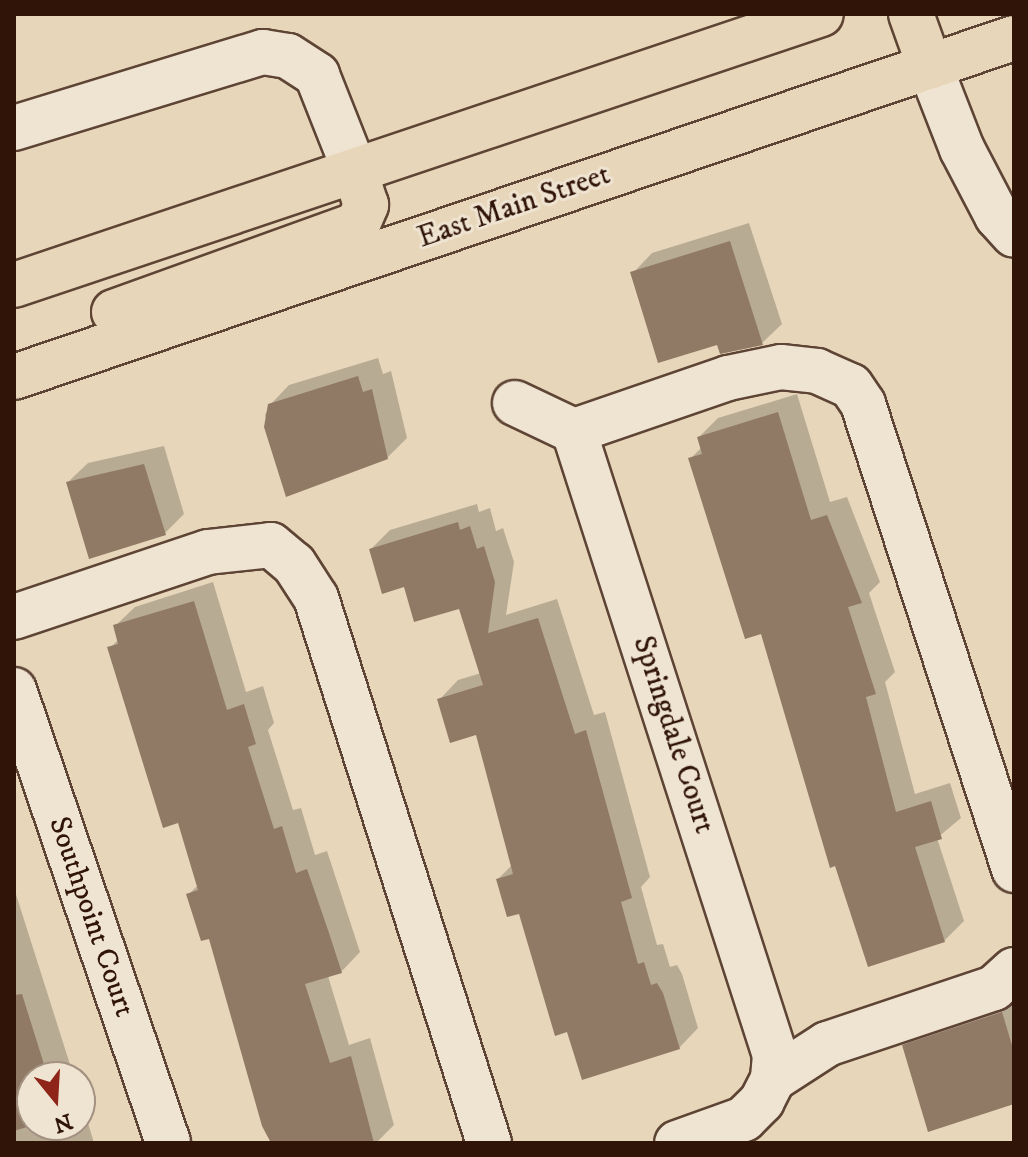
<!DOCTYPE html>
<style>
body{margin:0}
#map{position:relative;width:1028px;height:1157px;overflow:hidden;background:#e7d6ba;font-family:"IM FELL DW Pica",serif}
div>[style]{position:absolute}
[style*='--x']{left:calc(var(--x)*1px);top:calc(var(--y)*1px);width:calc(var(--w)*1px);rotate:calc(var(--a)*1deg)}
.shadow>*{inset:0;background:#0003}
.building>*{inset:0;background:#907965}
.roads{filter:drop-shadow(2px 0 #5e4434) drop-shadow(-2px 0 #5e4434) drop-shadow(0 2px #5e4434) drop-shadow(0 -2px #5e4434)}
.minor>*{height:44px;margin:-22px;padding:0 22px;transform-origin:22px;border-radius:22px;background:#efe4d2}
.major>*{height:44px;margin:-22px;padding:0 22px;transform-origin:22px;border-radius:22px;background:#e7d6ba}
span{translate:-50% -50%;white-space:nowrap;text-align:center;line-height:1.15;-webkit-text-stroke:6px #efe4d2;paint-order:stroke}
.street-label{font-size:30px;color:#311408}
.frame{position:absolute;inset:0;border:16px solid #311408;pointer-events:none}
.north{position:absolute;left:16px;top:1061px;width:80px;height:80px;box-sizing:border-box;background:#efe4d2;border:2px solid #a39181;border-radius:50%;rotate:162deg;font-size:22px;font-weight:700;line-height:32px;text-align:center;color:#311408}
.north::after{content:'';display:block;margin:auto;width:28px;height:36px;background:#8f2418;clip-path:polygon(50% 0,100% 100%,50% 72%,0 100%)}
</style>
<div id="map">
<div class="shadow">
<div style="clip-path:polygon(749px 223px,782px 324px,762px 343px,719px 343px,633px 273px,652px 253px)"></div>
<div style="clip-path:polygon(378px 358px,383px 374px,391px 371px,407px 438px,387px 458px,288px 494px,265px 415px,270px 405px,289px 385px)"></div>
<div style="clip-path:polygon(797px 394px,830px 502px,847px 497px,880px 582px,869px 593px,895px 672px,885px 682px,915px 794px,950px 783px,961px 818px,937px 838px,964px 921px,944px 941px,762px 632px,691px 458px,702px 447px,699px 437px,718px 418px)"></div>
<div style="clip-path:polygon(164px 446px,184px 514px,165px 533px,68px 482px,88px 463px)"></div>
<div style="clip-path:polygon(477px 504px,479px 512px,490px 508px,496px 531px,503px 528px,514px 562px,506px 615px,557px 599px,594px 715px,605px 712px,650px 877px,641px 887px,657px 945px,663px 944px,670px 967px,677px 965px,682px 974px,698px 1028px,679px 1048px,568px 1030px,520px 911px,498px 879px,512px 865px,477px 732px,439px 700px,458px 680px,481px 673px,460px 606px,406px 585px,371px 549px,390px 530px)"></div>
<div style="clip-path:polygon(213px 582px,246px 692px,263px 686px,274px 723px,268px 730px,293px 810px,301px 808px,315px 855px,327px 851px,360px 952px,341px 972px,328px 976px,349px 1045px,370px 1038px,394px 1125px,376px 1143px,271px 1143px,210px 936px,189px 894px,199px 884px,179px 821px,110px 648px,119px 639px,115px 626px,135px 607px)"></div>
<div style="clip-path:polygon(14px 888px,74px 1077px,32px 1077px,32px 1125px,80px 1125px,80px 1096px,94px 1143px,14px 1143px)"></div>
<div style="clip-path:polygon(1014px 996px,1014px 1102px,904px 1046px,923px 1027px)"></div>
</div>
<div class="building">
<div style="clip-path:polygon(730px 241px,763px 345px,720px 354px,717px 345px,658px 363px,630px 272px)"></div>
<div style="clip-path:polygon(358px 376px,363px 392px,372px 389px,388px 459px,286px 497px,264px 427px,268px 404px)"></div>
<div style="clip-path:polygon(778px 412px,811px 520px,827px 515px,862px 603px,848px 607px,876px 694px,866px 697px,896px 812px,931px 801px,942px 839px,915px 847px,945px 942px,868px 967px,835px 866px,830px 868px,761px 634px,745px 639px,688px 458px,702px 454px,697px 437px)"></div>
<div style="clip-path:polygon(144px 464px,166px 535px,89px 559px,66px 482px)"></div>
<div style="clip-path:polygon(458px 522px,460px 530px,470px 526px,477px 549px,484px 546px,495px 582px,488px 633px,538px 618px,575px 734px,586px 730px,632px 898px,621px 902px,638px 964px,644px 962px,651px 985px,657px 983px,663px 993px,680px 1049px,582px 1080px,567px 1032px,555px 1036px,519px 914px,507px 917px,496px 879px,513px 874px,476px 735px,450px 743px,437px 699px,483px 685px,459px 609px,414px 622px,404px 587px,382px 594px,369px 549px)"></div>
<div style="clip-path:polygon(194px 601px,227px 710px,244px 704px,256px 744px,248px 747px,274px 829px,282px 826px,296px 873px,307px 869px,329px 933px,342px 973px,305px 984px,330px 1063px,351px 1056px,374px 1143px,271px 1143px,262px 1126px,209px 939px,201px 941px,186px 894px,198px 890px,178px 823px,163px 828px,107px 647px,118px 644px,113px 625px)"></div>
<div style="clip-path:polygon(22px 994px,48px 1077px,32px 1077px,33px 1125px,14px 1131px,14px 995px)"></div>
<div style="clip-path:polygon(1002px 1012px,1014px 1052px,1014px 1104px,928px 1132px,902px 1045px)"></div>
</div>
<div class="roads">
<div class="minor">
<div style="--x:930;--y:67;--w:88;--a:68.7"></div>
<div style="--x:962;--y:149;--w:76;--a:62.4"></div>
<div style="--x:997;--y:216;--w:25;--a:48"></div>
<div style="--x:14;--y:128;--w:260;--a:-17"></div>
<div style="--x:263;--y:52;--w:25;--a:9"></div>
<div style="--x:288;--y:56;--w:35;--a:33"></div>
<div style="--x:317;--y:75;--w:103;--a:68.4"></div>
<div style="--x:515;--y:403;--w:65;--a:25.4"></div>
<div style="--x:574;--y:431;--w:656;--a:72.15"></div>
<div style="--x:775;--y:1055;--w:24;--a:95"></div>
<div style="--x:773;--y:1079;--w:25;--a:117"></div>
<div style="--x:762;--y:1101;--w:25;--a:135"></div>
<div style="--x:744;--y:1119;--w:71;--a:160.3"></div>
<div style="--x:574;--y:431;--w:163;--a:-19"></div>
<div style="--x:728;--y:378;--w:54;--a:-11.7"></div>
<div style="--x:781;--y:367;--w:36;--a:6"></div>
<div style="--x:817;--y:371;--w:37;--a:24"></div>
<div style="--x:851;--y:386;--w:22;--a:56"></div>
<div style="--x:863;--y:404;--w:490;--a:72"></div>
<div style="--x:14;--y:617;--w:205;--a:-18.5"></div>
<div style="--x:208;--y:552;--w:63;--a:-6.3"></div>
<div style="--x:271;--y:545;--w:30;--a:40"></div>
<div style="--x:294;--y:564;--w:40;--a:57.1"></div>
<div style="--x:316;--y:598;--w:572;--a:72.39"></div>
<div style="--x:14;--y:690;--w:478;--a:71.2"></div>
<div style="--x:773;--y:1079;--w:64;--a:-32.9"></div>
<div style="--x:827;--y:1044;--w:176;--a:-18.5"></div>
<div style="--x:994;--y:988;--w:27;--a:-42"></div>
</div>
<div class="major">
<div style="--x:911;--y:14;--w:56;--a:70.3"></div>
<div style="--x:14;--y:285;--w:851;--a:-18.56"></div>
<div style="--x:114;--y:312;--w:259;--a:-19.8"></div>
<div style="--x:358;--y:224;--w:21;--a:-67"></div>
<div style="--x:366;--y:205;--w:36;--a:-108"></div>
<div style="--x:14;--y:377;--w:1056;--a:-18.73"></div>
</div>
</div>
<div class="street-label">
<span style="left:514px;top:207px;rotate:-19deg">East Main Street</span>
<span style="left:673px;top:735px;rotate:72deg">Springdale Court</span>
<span style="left:91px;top:917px;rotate:71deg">Southpoint Court</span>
</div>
<div class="frame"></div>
<div class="north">N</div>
</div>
